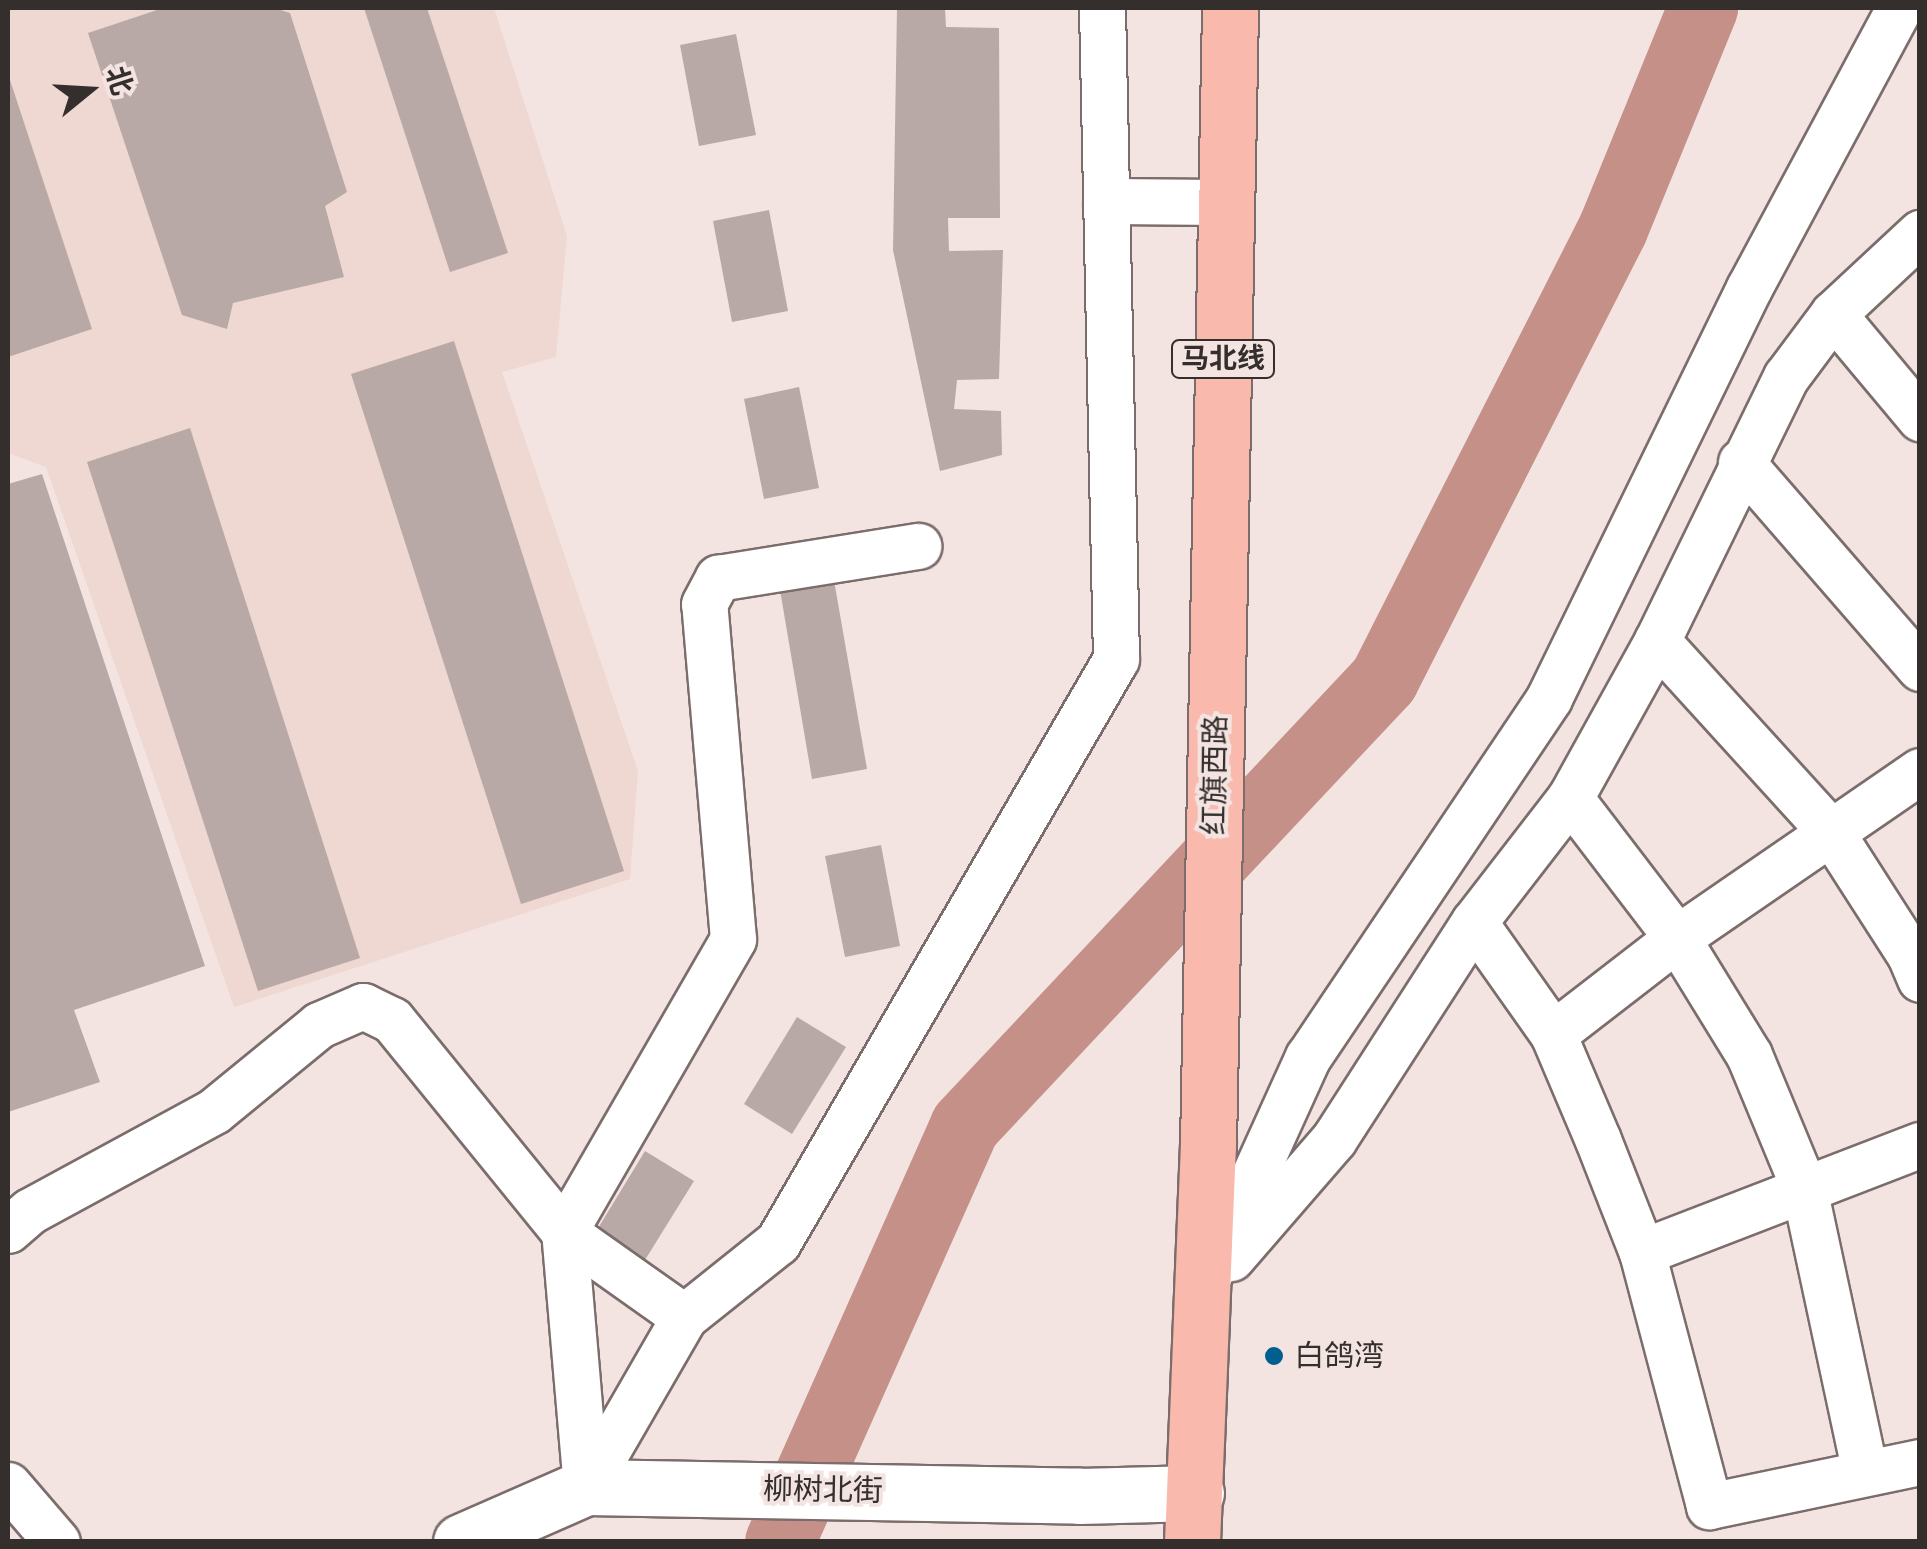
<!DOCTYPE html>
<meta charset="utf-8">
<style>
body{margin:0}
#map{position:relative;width:1927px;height:1549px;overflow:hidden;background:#f3e4e1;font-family:Roboto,"Noto Sans SC",sans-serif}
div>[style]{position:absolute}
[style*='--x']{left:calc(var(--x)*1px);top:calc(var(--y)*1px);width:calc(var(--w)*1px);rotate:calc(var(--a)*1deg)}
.built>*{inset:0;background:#efd7d2}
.river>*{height:70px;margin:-35px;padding:0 35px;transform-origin:35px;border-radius:35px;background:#c49087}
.building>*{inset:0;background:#b8a9a6}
.roads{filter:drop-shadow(2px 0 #7b6d6b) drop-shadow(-2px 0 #7b6d6b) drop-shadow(0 2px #7b6d6b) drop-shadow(0 -2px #7b6d6b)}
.minor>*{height:45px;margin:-22.5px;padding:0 22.5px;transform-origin:22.5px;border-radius:22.5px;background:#fff}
.tertiary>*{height:55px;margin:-27.5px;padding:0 27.5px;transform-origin:27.5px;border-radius:27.5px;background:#fff}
.primary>*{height:55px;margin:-27.5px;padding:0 27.5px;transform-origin:27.5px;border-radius:27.5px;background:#fab9ad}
.dots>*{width:28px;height:28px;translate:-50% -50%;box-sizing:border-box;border:5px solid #f3e4e1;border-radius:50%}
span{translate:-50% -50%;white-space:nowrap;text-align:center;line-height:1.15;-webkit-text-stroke:8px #f3e4e1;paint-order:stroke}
.shield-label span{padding:2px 8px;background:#f3e4e1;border:2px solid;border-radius:8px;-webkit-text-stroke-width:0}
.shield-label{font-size:28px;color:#342f2d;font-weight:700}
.street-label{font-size:30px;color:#342f2d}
.poi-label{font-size:30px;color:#342f2d}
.left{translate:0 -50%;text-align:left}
.frame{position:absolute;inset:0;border:10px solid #342f2d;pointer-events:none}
.north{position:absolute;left:40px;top:40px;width:100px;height:100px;-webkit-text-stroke:8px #f3e4e1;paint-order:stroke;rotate:72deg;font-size:28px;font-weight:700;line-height:40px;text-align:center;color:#342f2d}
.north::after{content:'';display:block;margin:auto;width:35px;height:45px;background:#342f2d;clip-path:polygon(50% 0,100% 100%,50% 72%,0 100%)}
</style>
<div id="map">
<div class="built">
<div style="clip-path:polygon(8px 8px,494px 8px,567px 236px,556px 357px,502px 372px,638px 771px,630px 879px,234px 1007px,46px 467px,8px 453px)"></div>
</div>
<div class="river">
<div style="--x:780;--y:1542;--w:455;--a:-66"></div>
<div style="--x:965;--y:1126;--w:612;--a:-46.79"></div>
<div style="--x:1384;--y:680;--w:506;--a:-63.08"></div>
<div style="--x:1613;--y:229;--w:239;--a:-67.8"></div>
</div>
<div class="building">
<div style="clip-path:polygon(163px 8px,274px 8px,290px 13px,347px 192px,325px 206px,344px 277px,233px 303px,227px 329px,182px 315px,88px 33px)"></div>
<div style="clip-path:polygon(364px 8px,427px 8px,508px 253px,450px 272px)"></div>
<div style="clip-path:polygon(897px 8px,945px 8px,946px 27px,999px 28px,1000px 218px,948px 218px,949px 251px,1003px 250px,999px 379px,957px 380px,954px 409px,1001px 411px,1002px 455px,940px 471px,893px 250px)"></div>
<div style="clip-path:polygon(736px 34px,756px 135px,699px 146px,680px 45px)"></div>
<div style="clip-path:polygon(8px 74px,92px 329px,8px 357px)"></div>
<div style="clip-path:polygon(769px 210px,788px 311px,732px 322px,713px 221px)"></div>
<div style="clip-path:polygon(454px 341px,624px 871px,521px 904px,351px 374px)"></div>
<div style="clip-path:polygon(799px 387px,819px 488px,764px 499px,744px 399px)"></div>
<div style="clip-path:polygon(190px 428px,360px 958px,258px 991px,87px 462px)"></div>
<div style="clip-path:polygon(42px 474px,205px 966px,74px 1010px,100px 1082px,8px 1112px,8px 484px)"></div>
<div style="clip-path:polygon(832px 569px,867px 769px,812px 779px,778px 578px)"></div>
<div style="clip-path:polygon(881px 845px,900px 946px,845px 957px,825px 856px)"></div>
<div style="clip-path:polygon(797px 1017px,846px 1047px,792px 1134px,744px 1104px)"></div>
<div style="clip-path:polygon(645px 1151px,694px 1181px,640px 1268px,592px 1238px)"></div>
</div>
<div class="roads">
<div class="minor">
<div style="--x:1106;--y:201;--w:120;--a:0.5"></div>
<div style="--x:1833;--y:314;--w:136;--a:50.1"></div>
<div style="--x:1741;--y:462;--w:273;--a:49"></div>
<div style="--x:1657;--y:641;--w:258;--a:47.7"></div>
<div style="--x:1831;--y:832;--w:146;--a:57.3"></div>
<div style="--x:1910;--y:955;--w:26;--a:67"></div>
<div style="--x:1570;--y:798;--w:176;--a:52.6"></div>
<div style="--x:1677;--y:938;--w:137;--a:58.4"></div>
<div style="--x:1749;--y:1055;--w:144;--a:67.5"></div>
<div style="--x:1804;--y:1188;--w:291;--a:77.9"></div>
<div style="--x:1474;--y:922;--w:137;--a:54.8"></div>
<div style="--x:1553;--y:1034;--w:115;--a:67"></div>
<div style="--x:1598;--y:1140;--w:120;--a:68.6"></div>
<div style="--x:1642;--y:1252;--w:263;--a:75.2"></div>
<div style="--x:1709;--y:1506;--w:216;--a:-11.8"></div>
<div style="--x:1553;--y:1034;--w:157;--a:-37.7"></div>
<div style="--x:1677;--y:938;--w:295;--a:-34.5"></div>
<div style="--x:8;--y:1230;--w:29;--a:-41"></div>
<div style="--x:30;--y:1211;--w:209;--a:-28.5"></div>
<div style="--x:214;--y:1111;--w:136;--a:-39.3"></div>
<div style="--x:319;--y:1025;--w:48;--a:-23.4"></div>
<div style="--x:363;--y:1006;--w:32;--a:26"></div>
<div style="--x:392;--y:1020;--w:273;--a:50.9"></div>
<div style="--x:564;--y:1232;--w:147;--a:35.3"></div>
<div style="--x:1642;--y:1252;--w:298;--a:-21.1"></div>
<div style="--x:1231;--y:1258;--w:157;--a:-49.1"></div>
<div style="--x:1334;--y:1139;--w:258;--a:-57.2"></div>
<div style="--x:1474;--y:922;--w:157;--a:-52.3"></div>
<div style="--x:1570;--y:798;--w:179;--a:-61"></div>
<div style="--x:1657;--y:641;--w:294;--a:-64"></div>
<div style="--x:1786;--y:377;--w:79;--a:-53.3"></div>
<div style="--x:1833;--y:314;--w:119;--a:-43"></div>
<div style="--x:1208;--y:1277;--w:242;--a:-65.6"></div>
<div style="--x:1308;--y:1057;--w:432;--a:-56.1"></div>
<div style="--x:1549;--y:698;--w:456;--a:-64"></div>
<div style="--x:1749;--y:288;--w:318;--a:-61.8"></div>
<div style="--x:8;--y:1485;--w:75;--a:49.3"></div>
<div style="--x:586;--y:1487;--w:196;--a:-60"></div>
<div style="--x:684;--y:1317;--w:120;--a:-38.6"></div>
<div style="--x:778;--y:1242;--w:674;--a:-59.9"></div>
<div style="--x:1116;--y:659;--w:651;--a:-91.23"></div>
<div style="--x:586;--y:1487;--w:256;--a:-94.9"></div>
<div style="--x:564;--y:1232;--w:338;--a:-60"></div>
<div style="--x:733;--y:939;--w:336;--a:-94.9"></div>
<div style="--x:704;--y:604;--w:30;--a:-62"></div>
<div style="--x:718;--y:578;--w:203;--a:-9.1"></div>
</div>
<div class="tertiary">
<div style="--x:461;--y:1542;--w:137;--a:-23.7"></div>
<div style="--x:586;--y:1487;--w:493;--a:1"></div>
<div style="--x:1079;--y:1496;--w:117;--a:-1.5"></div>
</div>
<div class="primary">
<div style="--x:1192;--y:1542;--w:397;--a:-87.7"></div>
<div style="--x:1208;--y:1145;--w:1137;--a:-88.89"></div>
</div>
</div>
<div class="dots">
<div style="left:1274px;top:1356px;background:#005f8f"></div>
</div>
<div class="shield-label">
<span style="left:1223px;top:359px">马北线</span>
</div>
<div class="street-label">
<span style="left:1215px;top:775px;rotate:-89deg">红旗西路</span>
<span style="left:823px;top:1490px;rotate:1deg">柳树北街</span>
</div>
<div class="poi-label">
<span class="left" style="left:1294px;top:1356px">白鸽湾</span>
</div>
<div class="frame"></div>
<div class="north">北</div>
</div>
